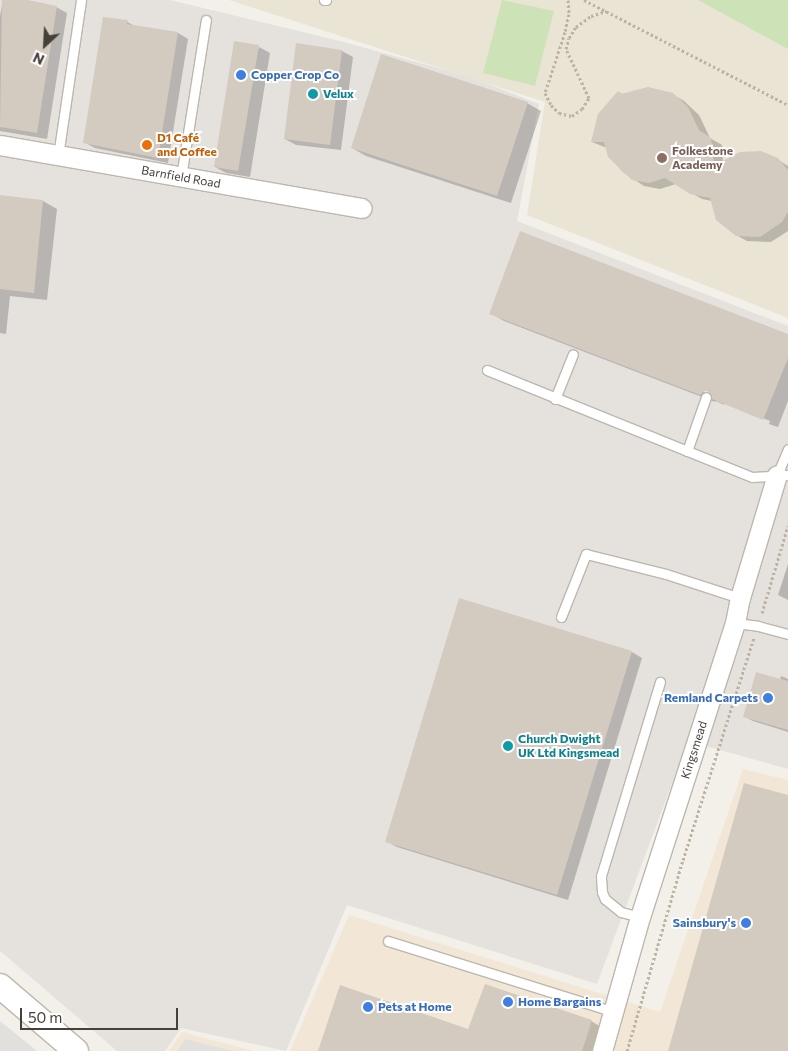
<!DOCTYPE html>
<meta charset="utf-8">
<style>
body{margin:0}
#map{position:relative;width:788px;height:1051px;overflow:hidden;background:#f3f0e9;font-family:Commissioner,sans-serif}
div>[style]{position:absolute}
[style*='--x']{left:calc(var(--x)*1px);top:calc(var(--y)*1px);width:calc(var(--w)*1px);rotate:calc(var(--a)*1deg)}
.commercial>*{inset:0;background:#f2e7d7}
.industrial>*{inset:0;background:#e5e2de}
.education>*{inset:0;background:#eae4d5}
.green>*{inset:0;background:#cee2b7}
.parking>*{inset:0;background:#e2e0dd}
.shadow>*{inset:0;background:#0003}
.building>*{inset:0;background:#d3cbc0}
.path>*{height:3px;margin-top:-1.5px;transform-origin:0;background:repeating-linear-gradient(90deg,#bdb3a0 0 2.5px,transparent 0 5px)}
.roads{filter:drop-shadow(1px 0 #bdb7ad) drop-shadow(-1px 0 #bdb7ad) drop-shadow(0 1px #bdb7ad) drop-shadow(0 -1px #bdb7ad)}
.service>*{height:9px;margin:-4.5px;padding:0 4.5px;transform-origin:4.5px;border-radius:4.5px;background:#fff}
.minor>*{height:19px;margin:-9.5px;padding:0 9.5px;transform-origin:9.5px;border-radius:9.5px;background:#fff}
.tertiary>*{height:24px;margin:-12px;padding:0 12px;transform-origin:12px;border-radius:12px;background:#fff}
.dots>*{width:14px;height:14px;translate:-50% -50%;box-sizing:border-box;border:2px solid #fff;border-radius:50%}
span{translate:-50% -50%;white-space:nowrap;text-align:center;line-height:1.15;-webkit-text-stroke:4px #fff;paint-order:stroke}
.shop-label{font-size:12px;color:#366cbe;font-weight:700}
.left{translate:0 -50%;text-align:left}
.right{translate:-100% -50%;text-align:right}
.culture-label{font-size:12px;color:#0d838f;font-weight:700}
.food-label{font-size:12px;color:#c56008;font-weight:700}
.education-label{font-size:12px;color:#785e54;font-weight:700}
.street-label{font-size:12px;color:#454038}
.north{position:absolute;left:20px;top:20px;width:50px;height:50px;-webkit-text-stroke:4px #fff;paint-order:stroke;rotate:205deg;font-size:14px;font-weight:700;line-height:20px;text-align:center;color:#454038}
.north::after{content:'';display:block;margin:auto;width:18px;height:22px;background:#454038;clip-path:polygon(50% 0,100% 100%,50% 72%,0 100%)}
.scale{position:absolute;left:20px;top:1008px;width:158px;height:22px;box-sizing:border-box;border:2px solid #454038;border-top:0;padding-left:6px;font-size:15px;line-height:18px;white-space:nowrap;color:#454038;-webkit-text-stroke:4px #fff;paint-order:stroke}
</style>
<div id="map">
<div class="commercial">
<div style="clip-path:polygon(743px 769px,788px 780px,788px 1051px,290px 1051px,349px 915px,660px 1012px)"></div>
<div style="clip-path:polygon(182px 1032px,254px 1051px,169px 1051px)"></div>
</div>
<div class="industrial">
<div style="clip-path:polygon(0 0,170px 0,340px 41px,471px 77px,539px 104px,517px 221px,788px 326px,788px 769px,688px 741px,597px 984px,347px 905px,286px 1051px,181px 1028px,165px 1051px,117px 1051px,0 951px)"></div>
</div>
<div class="education">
<div style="clip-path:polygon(229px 0,788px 0,788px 318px,527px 215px,545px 102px)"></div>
</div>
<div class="green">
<div style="clip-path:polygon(502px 0,554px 11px,535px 86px,483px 73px)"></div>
<div style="clip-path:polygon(698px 0,788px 0,788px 49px)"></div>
</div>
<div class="parking">
<div style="clip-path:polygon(0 1021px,37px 1051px,0 1051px)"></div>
<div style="clip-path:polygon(185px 1039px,233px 1051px,177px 1051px)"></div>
</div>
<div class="shadow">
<div style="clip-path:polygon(3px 0,56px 7px,67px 13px,47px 139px,0 131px,0 16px)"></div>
<div style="clip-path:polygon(127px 22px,135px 26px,178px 33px,188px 39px,168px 163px,95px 148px,84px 142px)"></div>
<div style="clip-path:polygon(297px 45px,342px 51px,353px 57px,341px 150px,296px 145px,285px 139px)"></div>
<div style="clip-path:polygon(259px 47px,270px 53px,250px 177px,226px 173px,215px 167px)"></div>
<div style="clip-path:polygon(619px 92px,623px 95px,672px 94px,684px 101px,699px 115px,710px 138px,722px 145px,723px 162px,777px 159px,788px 166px,788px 231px,771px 242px,747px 241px,736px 235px,712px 201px,702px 199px,676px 184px,660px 189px,644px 186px,623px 172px,609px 157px,607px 148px,592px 142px)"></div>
<div style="clip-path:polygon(527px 103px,541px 111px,511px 203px,366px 156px,352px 148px)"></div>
<div style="clip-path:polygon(0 197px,43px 201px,57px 209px,47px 300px,10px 296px,6px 334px,0 333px)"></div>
<div style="clip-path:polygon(evenodd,490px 313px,788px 336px,788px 401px,778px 427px,769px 424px,770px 421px,724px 403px,724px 405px,716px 401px,715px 402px,504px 321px,490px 313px,700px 387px,711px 393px,711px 396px,698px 389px,700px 387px)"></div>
<div style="clip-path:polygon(788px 564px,788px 600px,778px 595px)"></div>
<div style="clip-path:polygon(632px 652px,642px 658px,568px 900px,397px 847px,386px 841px)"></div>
<div style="clip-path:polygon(781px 676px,788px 679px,788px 732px,753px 721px,745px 717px,780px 680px)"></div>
<div style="clip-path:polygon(591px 1021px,605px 1029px,598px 1051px,319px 1051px,469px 1031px)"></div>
</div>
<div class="building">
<div style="clip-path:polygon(2px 0,28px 0,57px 6px,37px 133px,0 127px)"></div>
<div style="clip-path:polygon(103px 17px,128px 20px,127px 24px,178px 32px,158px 158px,83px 143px)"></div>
<div style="clip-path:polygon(234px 41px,259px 45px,238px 171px,214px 167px)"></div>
<div style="clip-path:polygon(296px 43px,342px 50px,330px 145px,284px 139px)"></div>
<div style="clip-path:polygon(381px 54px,528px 102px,497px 196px,351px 148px)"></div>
<div style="clip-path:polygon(648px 87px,673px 93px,688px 107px,699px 130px,711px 138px,714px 165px,740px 152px,761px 151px,778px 158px,788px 170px,788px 212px,782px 222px,760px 237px,736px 236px,716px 220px,710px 198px,690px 194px,665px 178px,649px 183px,632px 180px,608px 157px,604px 142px,591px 142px,598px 114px,618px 91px,621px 94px)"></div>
<div style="clip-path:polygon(0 195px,43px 200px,34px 293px,0 289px)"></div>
<div style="clip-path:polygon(520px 231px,788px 334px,788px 358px,763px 420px,712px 399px,709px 391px,704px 391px,700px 395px,489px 314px)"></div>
<div style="clip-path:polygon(459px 598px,632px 651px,557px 895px,385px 842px)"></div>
<div style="clip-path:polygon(756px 672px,788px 681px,788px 730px,743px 717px)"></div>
<div style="clip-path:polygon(744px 783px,788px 795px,788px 1051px,668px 1051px)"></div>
<div style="clip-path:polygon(485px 984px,592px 1020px,582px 1051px,318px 1051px,340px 985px,468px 1029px)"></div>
</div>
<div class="path">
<div style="--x:568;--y:0;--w:14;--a:86"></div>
<div style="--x:569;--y:14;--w:18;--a:103"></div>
<div style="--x:565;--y:32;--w:64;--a:108.2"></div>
<div style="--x:545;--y:93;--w:13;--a:63"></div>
<div style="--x:551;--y:105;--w:11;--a:45"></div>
<div style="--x:559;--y:113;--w:13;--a:13"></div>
<div style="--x:572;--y:116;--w:12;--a:-35"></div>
<div style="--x:582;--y:109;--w:13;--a:-58"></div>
<div style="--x:589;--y:98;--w:54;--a:-115.1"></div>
<div style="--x:566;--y:49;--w:11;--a:-75"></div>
<div style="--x:569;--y:38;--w:13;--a:-58"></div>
<div style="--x:576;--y:27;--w:19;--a:-36"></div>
<div style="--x:591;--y:16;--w:16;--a:-18"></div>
<div style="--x:584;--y:0;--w:229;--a:27.2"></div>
<div style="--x:762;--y:613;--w:91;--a:-73.4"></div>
<div style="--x:627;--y:1051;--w:199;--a:-73.7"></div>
<div style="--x:683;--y:860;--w:233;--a:-72.3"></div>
</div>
<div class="roads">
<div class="service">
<div style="--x:324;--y:0;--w:2;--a:0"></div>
<div style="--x:58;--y:156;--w:158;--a:-81.6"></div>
<div style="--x:181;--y:177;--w:159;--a:-81"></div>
<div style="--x:487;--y:370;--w:286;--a:22"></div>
<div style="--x:752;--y:477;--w:36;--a:-3"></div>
<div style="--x:555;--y:399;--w:48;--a:-68.2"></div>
<div style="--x:687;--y:451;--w:57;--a:-70.6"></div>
<div style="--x:777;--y:475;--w:28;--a:-67"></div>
<div style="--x:561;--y:617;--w:68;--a:-68.4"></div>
<div style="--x:586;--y:554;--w:82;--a:14"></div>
<div style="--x:666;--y:574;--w:78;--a:18"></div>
<div style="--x:735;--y:623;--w:23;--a:7"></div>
<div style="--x:758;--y:626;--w:31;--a:15"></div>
<div style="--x:640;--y:917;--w:20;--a:-165"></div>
<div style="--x:621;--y:912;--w:21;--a:-141"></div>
<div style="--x:605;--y:899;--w:8;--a:-113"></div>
<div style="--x:602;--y:892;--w:16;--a:-94"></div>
<div style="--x:601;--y:876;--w:203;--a:-73.1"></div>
<div style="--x:388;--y:941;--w:237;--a:17.4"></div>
</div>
<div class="minor">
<div style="--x:0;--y:145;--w:367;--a:9.9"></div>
<div style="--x:602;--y:1051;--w:139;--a:-74.2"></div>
<div style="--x:640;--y:917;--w:309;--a:-72.1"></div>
<div style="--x:735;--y:623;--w:25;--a:-79"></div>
<div style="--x:740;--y:598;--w:128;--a:-73.3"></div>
</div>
<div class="tertiary">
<div style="--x:0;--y:986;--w:100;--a:40.5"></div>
</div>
</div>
<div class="dots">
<div style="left:241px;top:75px;background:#3f7fe0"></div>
<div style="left:313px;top:94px;background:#0f9aa8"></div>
<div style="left:147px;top:145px;background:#e8710a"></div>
<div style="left:662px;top:158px;background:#8d6e63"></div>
<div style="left:768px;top:698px;background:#3f7fe0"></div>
<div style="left:508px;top:746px;background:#0f9aa8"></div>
<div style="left:746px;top:923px;background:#3f7fe0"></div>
<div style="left:508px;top:1002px;background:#3f7fe0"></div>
<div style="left:368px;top:1007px;background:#3f7fe0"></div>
</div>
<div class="shop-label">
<span class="left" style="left:251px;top:75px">Copper Crop Co</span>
<span class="right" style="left:758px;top:698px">Remland Carpets</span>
<span class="right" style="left:736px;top:923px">Sainsbury's</span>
<span class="left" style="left:518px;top:1002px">Home Bargains</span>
<span class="left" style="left:378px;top:1007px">Pets at Home</span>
</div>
<div class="culture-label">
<span class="left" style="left:323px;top:94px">Velux</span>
<span class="left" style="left:518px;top:746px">Church Dwight<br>UK Ltd Kingsmead</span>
</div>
<div class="food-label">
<span class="left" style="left:157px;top:145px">D1 Café<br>and Coffee</span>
</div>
<div class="education-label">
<span class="left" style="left:672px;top:158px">Folkestone<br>Academy</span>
</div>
<div class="street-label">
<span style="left:181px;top:177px;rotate:10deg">Barnfield Road</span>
<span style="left:694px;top:750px;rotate:-72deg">Kingsmead</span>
</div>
<div class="north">N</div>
<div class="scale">50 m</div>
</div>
